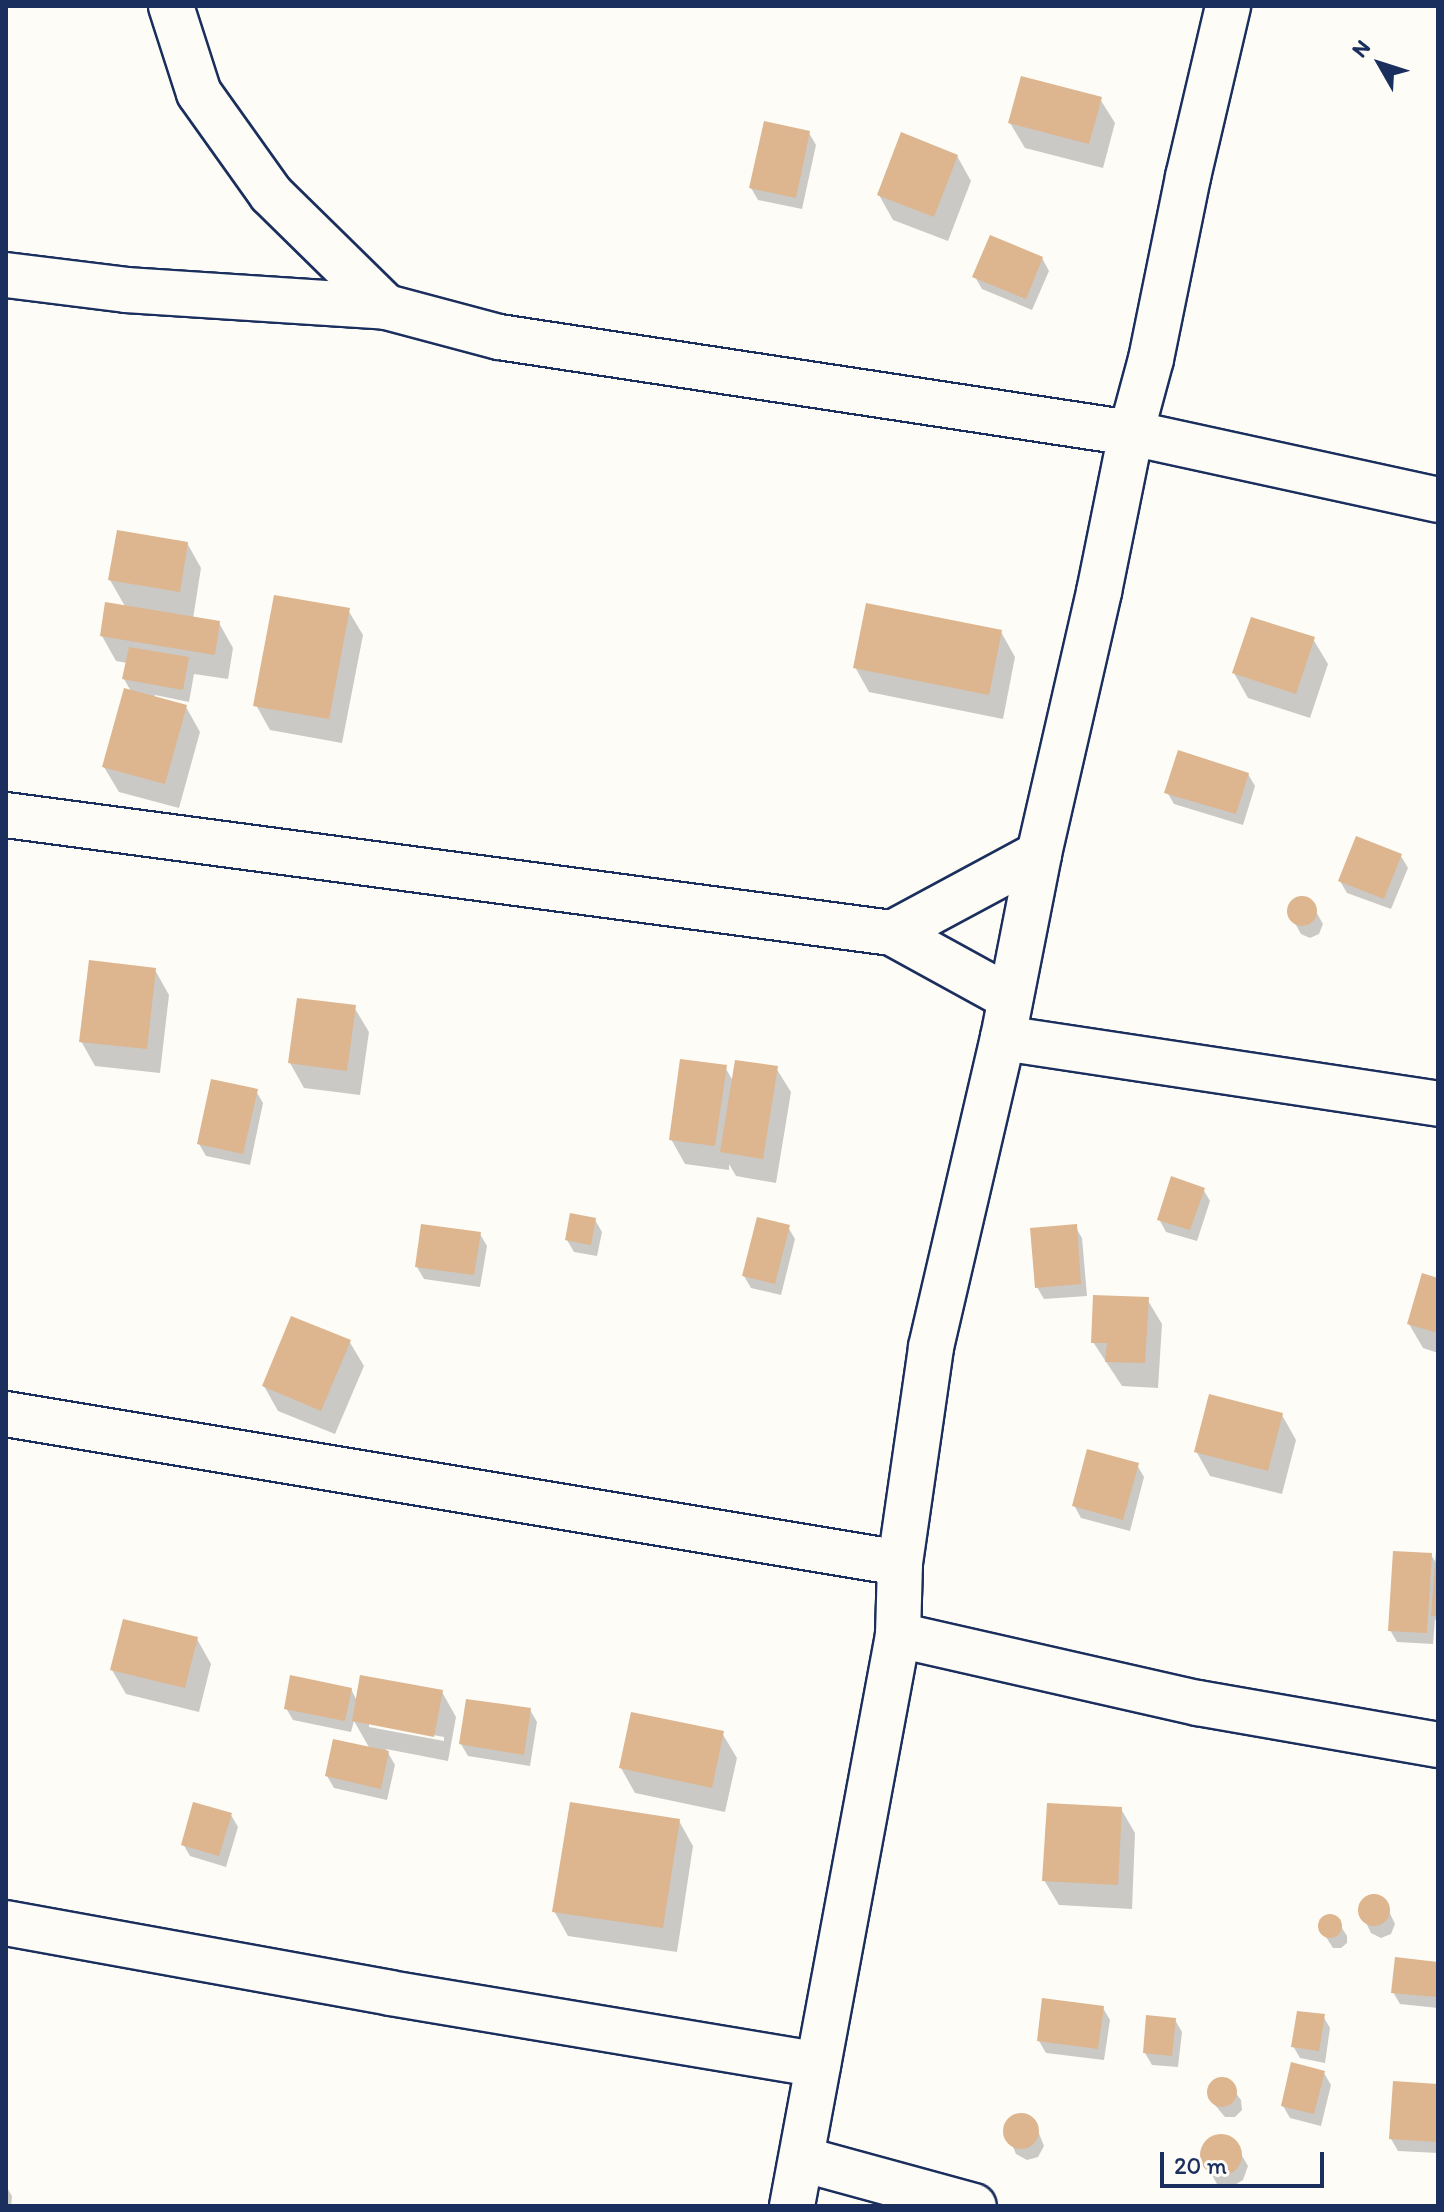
<!DOCTYPE html>
<style>
body{margin:0}
#map{position:relative;width:1444px;height:2212px;overflow:hidden;background:#fdfcf7;font-family:Itim,sans-serif}
div>[style]{position:absolute}
[style*='--x']{left:calc(var(--x)*1px);top:calc(var(--y)*1px);width:calc(var(--w)*1px);rotate:calc(var(--a)*1deg)}
.shadow>*{inset:0;background:#0003}
.building>*{inset:0;background:#ddb58e}
.round{border-radius:50%}
.roads{filter:drop-shadow(2px 0 #1b2f5e) drop-shadow(-2px 0 #1b2f5e) drop-shadow(0 2px #1b2f5e) drop-shadow(0 -2px #1b2f5e)}
.minor>*{height:44px;margin:-22px;padding:0 22px;transform-origin:22px;border-radius:22px;background:#fdfcf7}
span{translate:-50% -50%;white-space:nowrap;text-align:center;line-height:1.15;-webkit-text-stroke:8px #fdfcf7;paint-order:stroke}
.frame{position:absolute;inset:0;border:8px solid #1b2f5e;pointer-events:none}
.north{position:absolute;left:1340px;top:24px;width:80px;height:80px;-webkit-text-stroke:6px #fdfcf7;paint-order:stroke;rotate:309deg;font-size:22px;font-weight:700;line-height:32px;text-align:center;color:#1b2f5e}
.north::after{content:'';display:block;margin:auto;width:28px;height:36px;background:#1b2f5e;clip-path:polygon(50% 0,100% 100%,50% 72%,0 100%)}
.scale{position:absolute;left:1160px;top:2152px;width:164px;height:36px;box-sizing:border-box;border:4px solid #1b2f5e;border-top:0;padding-left:10px;font-size:24px;line-height:28px;white-space:nowrap;color:#1b2f5e;-webkit-text-stroke:6px #fdfcf7;paint-order:stroke}
</style>
<div id="map">
<div class="shadow">
<div style="clip-path:polygon(1100px 99px,1115px 123px,1103px 168px,1025px 148px,1010px 123px)"></div>
<div style="clip-path:polygon(809px 133px,816px 145px,802px 209px,758px 200px,751px 188px)"></div>
<div style="clip-path:polygon(957px 156px,971px 181px,948px 241px,893px 220px,879px 195px)"></div>
<div style="clip-path:polygon(1042px 258px,1049px 271px,1032px 310px,982px 289px,975px 277px)"></div>
<div style="clip-path:polygon(187px 543px,201px 568px,193px 619px,219px 623px,233px 648px,228px 679px,194px 674px,189px 702px,155px 695px,154px 698px,186px 707px,200px 732px,179px 808px,119px 792px,104px 767px,132px 693px,124px 679px,127px 663px,116px 661px,102px 636px,126px 608px,110px 580px)"></div>
<div style="clip-path:polygon(348px 610px,363px 635px,342px 743px,270px 730px,256px 705px)"></div>
<div style="clip-path:polygon(1001px 632px,1015px 657px,1003px 719px,869px 692px,855px 667px)"></div>
<div style="clip-path:polygon(1313px 639px,1328px 664px,1310px 718px,1248px 698px,1234px 673px)"></div>
<div style="clip-path:polygon(1248px 774px,1255px 786px,1243px 825px,1174px 804px,1167px 792px)"></div>
<div style="clip-path:polygon(1401px 856px,1408px 868px,1391px 909px,1347px 893px,1340px 881px)"></div>
<div style="clip-path:polygon(1301px 898px,1310px 901px,1323px 924px,1319px 934px,1310px 938px,1301px 934px,1288px 911px,1292px 902px)"></div>
<div style="clip-path:polygon(155px 970px,169px 995px,160px 1073px,95px 1066px,81px 1041px)"></div>
<div style="clip-path:polygon(354px 1007px,369px 1032px,360px 1095px,304px 1088px,290px 1063px)"></div>
<div style="clip-path:polygon(725px 1067px,733px 1081px,776px 1068px,791px 1092px,776px 1183px,736px 1176px,729px 1164px,729px 1170px,685px 1164px,671px 1139px)"></div>
<div style="clip-path:polygon(256px 1091px,263px 1103px,250px 1165px,206px 1156px,199px 1144px)"></div>
<div style="clip-path:polygon(1203px 1189px,1210px 1201px,1197px 1241px,1166px 1232px,1159px 1219px)"></div>
<div style="clip-path:polygon(595px 1220px,602px 1232px,597px 1256px,574px 1252px,567px 1240px)"></div>
<div style="clip-path:polygon(1075px 1226px,1082px 1238px,1087px 1296px,1044px 1299px,1037px 1287px)"></div>
<div style="clip-path:polygon(788px 1227px,795px 1239px,781px 1295px,751px 1288px,744px 1276px)"></div>
<div style="clip-path:polygon(480px 1234px,487px 1246px,480px 1287px,424px 1279px,417px 1267px)"></div>
<div style="clip-path:polygon(1438px 1280px,1438px 1353px,1423px 1348px,1409px 1324px)"></div>
<div style="clip-path:polygon(1147px 1299px,1162px 1324px,1158px 1388px,1122px 1386px,1093px 1342px)"></div>
<div style="clip-path:polygon(349px 1341px,364px 1366px,335px 1434px,278px 1411px,264px 1386px)"></div>
<div style="clip-path:polygon(1282px 1415px,1296px 1440px,1282px 1494px,1210px 1476px,1196px 1451px)"></div>
<div style="clip-path:polygon(1137px 1465px,1144px 1477px,1130px 1531px,1081px 1518px,1074px 1505px)"></div>
<div style="clip-path:polygon(1431px 1555px,1437px 1564px,1438px 1555px,1438px 1624px,1435px 1619px,1433px 1644px,1397px 1642px,1390px 1630px)"></div>
<div style="clip-path:polygon(197px 1639px,211px 1664px,199px 1712px,126px 1694px,112px 1670px)"></div>
<div style="clip-path:polygon(evenodd,351px 1689px,357px 1701px,442px 1692px,456px 1717px,448px 1761px,386px 1749px,395px 1765px,387px 1800px,334px 1788px,327px 1776px,370px 1749px,354px 1721px,351px 1732px,293px 1720px,286px 1708px,351px 1689px,369px 1723px,444px 1737px,444px 1741px,369px 1727px,369px 1723px)"></div>
<div style="clip-path:polygon(530px 1710px,537px 1722px,530px 1766px,468px 1756px,461px 1744px)"></div>
<div style="clip-path:polygon(722px 1733px,737px 1758px,725px 1812px,635px 1793px,621px 1768px)"></div>
<div style="clip-path:polygon(1121px 1809px,1135px 1833px,1132px 1909px,1059px 1905px,1044px 1880px)"></div>
<div style="clip-path:polygon(231px 1815px,238px 1827px,226px 1867px,190px 1856px,183px 1844px)"></div>
<div style="clip-path:polygon(679px 1821px,693px 1846px,677px 1952px,568px 1936px,554px 1911px)"></div>
<div style="clip-path:polygon(1374px 1896px,1384px 1901px,1395px 1924px,1391px 1934px,1381px 1938px,1371px 1933px,1360px 1910px,1364px 1900px)"></div>
<div style="clip-path:polygon(1327px 1916px,1335px 1917px,1347px 1936px,1347px 1943px,1341px 1948px,1333px 1948px,1321px 1929px)"></div>
<div style="clip-path:polygon(1438px 1964px,1438px 2008px,1400px 2004px,1393px 1992px)"></div>
<div style="clip-path:polygon(1103px 2008px,1110px 2020px,1104px 2060px,1046px 2053px,1039px 2041px)"></div>
<div style="clip-path:polygon(1323px 2016px,1330px 2028px,1325px 2063px,1300px 2058px,1293px 2046px)"></div>
<div style="clip-path:polygon(1175px 2020px,1182px 2032px,1178px 2067px,1152px 2065px,1145px 2053px)"></div>
<div style="clip-path:polygon(1324px 2073px,1331px 2085px,1321px 2126px,1290px 2118px,1283px 2106px)"></div>
<div style="clip-path:polygon(1216px 2080px,1226px 2080px,1241px 2100px,1242px 2110px,1235px 2117px,1225px 2117px,1209px 2098px,1209px 2088px)"></div>
<div style="clip-path:polygon(1438px 2086px,1438px 2153px,1398px 2151px,1391px 2139px)"></div>
<div style="clip-path:polygon(1023px 2115px,1034px 2121px,1044px 2146px,1038px 2157px,1027px 2160px,1016px 2154px,1005px 2128px,1011px 2118px)"></div>
<div style="clip-path:polygon(1219px 2136px,1233px 2140px,1248px 2166px,1243px 2180px,1231px 2187px,1217px 2184px,1202px 2157px,1206px 2143px)"></div>
<div style="clip-path:polygon(6px 2186px,12px 2196px,11px 2206px,6px 2206px)"></div>
</div>
<div class="building">
<div style="clip-path:polygon(1021px 76px,1102px 97px,1089px 144px,1008px 123px)"></div>
<div style="clip-path:polygon(764px 121px,810px 131px,796px 198px,749px 188px)"></div>
<div style="clip-path:polygon(901px 132px,958px 155px,934px 217px,877px 195px)"></div>
<div style="clip-path:polygon(990px 235px,1043px 257px,1026px 299px,972px 277px)"></div>
<div style="clip-path:polygon(117px 530px,188px 542px,180px 592px,108px 580px)"></div>
<div style="clip-path:polygon(274px 595px,350px 608px,329px 719px,253px 706px)"></div>
<div style="clip-path:polygon(105px 602px,220px 621px,215px 655px,100px 636px)"></div>
<div style="clip-path:polygon(866px 603px,1002px 630px,989px 695px,853px 668px)"></div>
<div style="clip-path:polygon(1251px 617px,1315px 637px,1296px 694px,1232px 673px)"></div>
<div style="clip-path:polygon(129px 647px,189px 657px,183px 690px,122px 679px)"></div>
<div style="clip-path:polygon(124px 688px,187px 705px,165px 784px,102px 767px)"></div>
<div style="clip-path:polygon(1178px 750px,1249px 773px,1236px 814px,1164px 793px)"></div>
<div style="clip-path:polygon(1356px 836px,1402px 854px,1384px 899px,1338px 881px)"></div>
<div class="round" style="left:1287px;top:896px;width:30px;height:30px"></div>
<div style="clip-path:polygon(89px 960px,156px 968px,147px 1049px,79px 1042px)"></div>
<div style="clip-path:polygon(297px 998px,356px 1005px,347px 1071px,288px 1063px)"></div>
<div style="clip-path:polygon(680px 1059px,727px 1065px,715px 1146px,669px 1140px)"></div>
<div style="clip-path:polygon(735px 1060px,778px 1066px,763px 1159px,720px 1152px)"></div>
<div style="clip-path:polygon(211px 1079px,258px 1089px,243px 1154px,197px 1144px)"></div>
<div style="clip-path:polygon(1171px 1176px,1205px 1188px,1190px 1230px,1157px 1220px)"></div>
<div style="clip-path:polygon(570px 1213px,596px 1218px,591px 1245px,565px 1240px)"></div>
<div style="clip-path:polygon(757px 1217px,790px 1225px,775px 1284px,742px 1276px)"></div>
<div style="clip-path:polygon(421px 1224px,481px 1232px,474px 1275px,415px 1267px)"></div>
<div style="clip-path:polygon(1077px 1224px,1081px 1284px,1035px 1288px,1030px 1228px)"></div>
<div style="clip-path:polygon(1422px 1273px,1438px 1278px,1438px 1333px,1407px 1324px)"></div>
<div style="clip-path:polygon(1093px 1295px,1149px 1297px,1145px 1363px,1105px 1362px,1107px 1343px,1091px 1343px)"></div>
<div style="clip-path:polygon(291px 1316px,351px 1340px,321px 1411px,262px 1386px)"></div>
<div style="clip-path:polygon(1209px 1394px,1283px 1413px,1268px 1471px,1194px 1452px)"></div>
<div style="clip-path:polygon(1087px 1449px,1139px 1463px,1123px 1520px,1072px 1506px)"></div>
<div style="clip-path:polygon(1393px 1551px,1432px 1553px,1427px 1633px,1388px 1631px)"></div>
<div style="clip-path:polygon(1436px 1552px,1438px 1552px,1438px 1616px,1431px 1616px)"></div>
<div style="clip-path:polygon(123px 1619px,198px 1637px,185px 1688px,110px 1670px)"></div>
<div style="clip-path:polygon(290px 1675px,352px 1688px,345px 1721px,284px 1709px)"></div>
<div style="clip-path:polygon(360px 1675px,443px 1690px,434px 1737px,352px 1721px)"></div>
<div style="clip-path:polygon(466px 1699px,531px 1708px,524px 1755px,459px 1744px)"></div>
<div style="clip-path:polygon(631px 1712px,724px 1731px,712px 1788px,619px 1768px)"></div>
<div style="clip-path:polygon(333px 1739px,389px 1751px,381px 1789px,325px 1776px)"></div>
<div style="clip-path:polygon(193px 1802px,232px 1813px,219px 1856px,181px 1845px)"></div>
<div style="clip-path:polygon(570px 1802px,680px 1819px,663px 1928px,552px 1912px)"></div>
<div style="clip-path:polygon(1047px 1803px,1122px 1807px,1118px 1885px,1042px 1881px)"></div>
<div class="round" style="left:1358px;top:1894px;width:32px;height:32px"></div>
<div class="round" style="left:1318px;top:1914px;width:24px;height:24px"></div>
<div style="clip-path:polygon(1395px 1957px,1438px 1962px,1438px 1997px,1391px 1993px)"></div>
<div style="clip-path:polygon(1042px 1998px,1104px 2006px,1098px 2049px,1037px 2041px)"></div>
<div style="clip-path:polygon(1297px 2011px,1325px 2014px,1319px 2051px,1291px 2047px)"></div>
<div style="clip-path:polygon(1146px 2015px,1176px 2018px,1172px 2056px,1143px 2053px)"></div>
<div style="clip-path:polygon(1291px 2062px,1325px 2071px,1314px 2114px,1281px 2106px)"></div>
<div class="round" style="left:1207px;top:2077px;width:30px;height:30px"></div>
<div style="clip-path:polygon(1393px 2081px,1438px 2084px,1438px 2142px,1389px 2139px)"></div>
<div class="round" style="left:1003px;top:2113px;width:36px;height:36px"></div>
<div class="round" style="left:1200px;top:2134px;width:42px;height:42px"></div>
</div>
<div class="roads">
<div class="minor">
<div style="--x:171;--y:6;--w:91;--a:72.2"></div>
<div style="--x:199;--y:93;--w:124;--a:54.5"></div>
<div style="--x:271;--y:194;--w:161;--a:44.5"></div>
<div style="--x:6;--y:275;--w:121;--a:7.1"></div>
<div style="--x:126;--y:290;--w:261;--a:3.7"></div>
<div style="--x:386;--y:307;--w:117;--a:14.9"></div>
<div style="--x:499;--y:337;--w:639;--a:8.64"></div>
<div style="--x:1131;--y:433;--w:314;--a:12.3"></div>
<div style="--x:6;--y:815;--w:894;--a:7.59"></div>
<div style="--x:892;--y:933;--w:135;--a:28.8"></div>
<div style="--x:892;--y:933;--w:167;--a:-28.3"></div>
<div style="--x:1003;--y:1038;--w:440;--a:8.6"></div>
<div style="--x:6;--y:1414;--w:906;--a:9.46"></div>
<div style="--x:898;--y:1635;--w:308;--a:12.8"></div>
<div style="--x:1198;--y:1703;--w:244;--a:9.9"></div>
<div style="--x:6;--y:1923;--w:390;--a:10.3"></div>
<div style="--x:390;--y:1993;--w:434;--a:9.5"></div>
<div style="--x:802;--y:2159;--w:178;--a:15.3"></div>
<div style="--x:792;--y:2206;--w:581;--a:-79.48"></div>
<div style="--x:898;--y:1635;--w:72;--a:-88.4"></div>
<div style="--x:900;--y:1563;--w:218;--a:-81.8"></div>
<div style="--x:931;--y:1347;--w:317;--a:-76.9"></div>
<div style="--x:1003;--y:1038;--w:187;--a:-78.9"></div>
<div style="--x:1039;--y:854;--w:269;--a:-77.1"></div>
<div style="--x:1099;--y:592;--w:162;--a:-78.6"></div>
<div style="--x:1131;--y:433;--w:77;--a:-74.9"></div>
<div style="--x:1151;--y:359;--w:186;--a:-78.5"></div>
<div style="--x:1188;--y:177;--w:176;--a:-76.8"></div>
</div>
</div>
<div class="frame"></div>
<div class="north">N</div>
<div class="scale">20 m</div>
</div>
